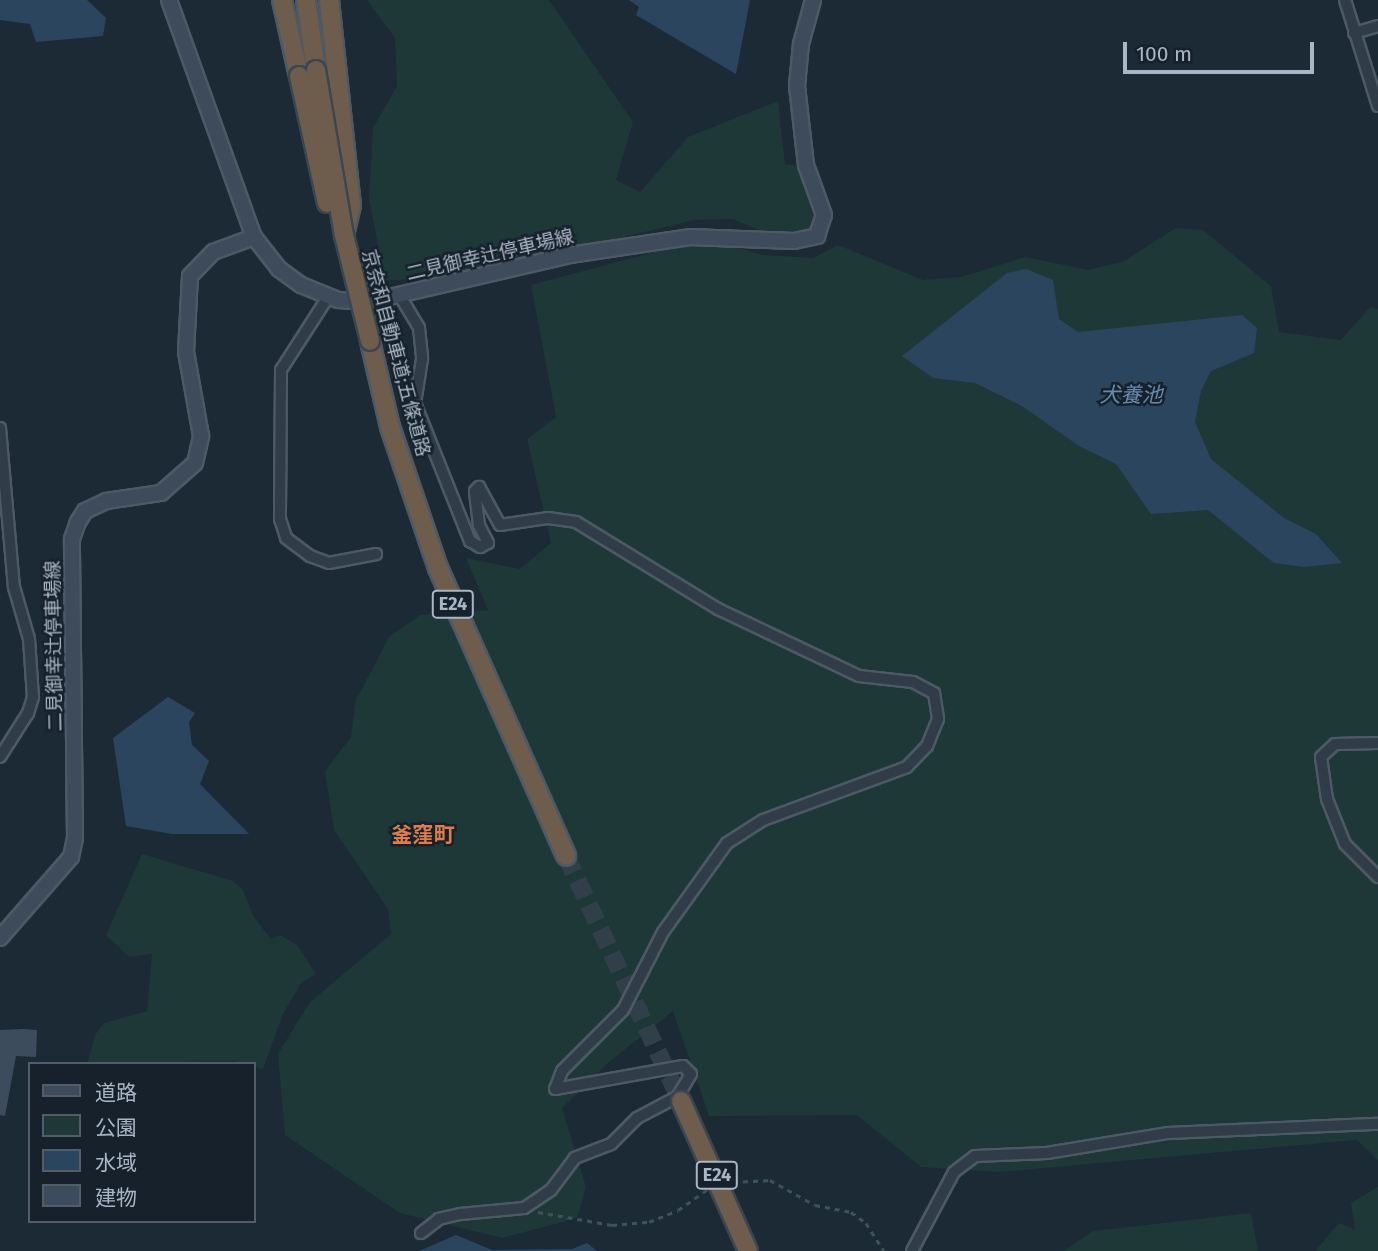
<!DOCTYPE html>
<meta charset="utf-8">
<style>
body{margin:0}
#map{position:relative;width:1378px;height:1251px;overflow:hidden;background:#1c2a36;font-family:"Fira Sans","Noto Sans JP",sans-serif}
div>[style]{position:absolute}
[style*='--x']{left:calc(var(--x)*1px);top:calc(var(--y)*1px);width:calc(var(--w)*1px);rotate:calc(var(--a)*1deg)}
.green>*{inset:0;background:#1e3737}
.water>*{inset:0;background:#2c455e}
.building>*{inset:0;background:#3d4c5c}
.highway-tunnel>*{height:18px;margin-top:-9px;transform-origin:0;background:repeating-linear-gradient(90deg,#313f4b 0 18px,transparent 0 27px)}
.path>*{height:2.5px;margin-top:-1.25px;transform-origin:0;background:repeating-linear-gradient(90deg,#3c5455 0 5px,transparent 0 10px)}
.roads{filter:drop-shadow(2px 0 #4d5965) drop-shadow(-2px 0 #4d5965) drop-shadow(0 2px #4d5965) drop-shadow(0 -2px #4d5965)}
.street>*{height:10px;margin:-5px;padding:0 5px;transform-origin:5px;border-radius:5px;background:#303c47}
.secondary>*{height:14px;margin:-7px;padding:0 7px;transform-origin:7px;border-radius:7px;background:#3d4b5a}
.highway>*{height:18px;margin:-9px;padding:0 9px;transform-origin:9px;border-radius:9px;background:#6e5d4c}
.bridges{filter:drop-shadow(2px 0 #3b4651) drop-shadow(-2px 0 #3b4651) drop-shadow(0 2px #3b4651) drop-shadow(0 -2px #3b4651)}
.highway-bridge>*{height:18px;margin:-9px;padding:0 9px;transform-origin:9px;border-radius:9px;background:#6e5d4c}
span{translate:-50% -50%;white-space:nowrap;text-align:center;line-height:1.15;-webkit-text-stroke:5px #16212b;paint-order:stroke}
.shield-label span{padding:2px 5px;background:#16212b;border:2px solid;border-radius:5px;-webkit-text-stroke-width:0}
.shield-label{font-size:18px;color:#a9b6c5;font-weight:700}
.street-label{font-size:19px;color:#a9b6c5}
.water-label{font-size:21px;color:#668aac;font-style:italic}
.neighbourhood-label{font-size:21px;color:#dd7d4c;font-weight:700}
.legend{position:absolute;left:28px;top:1062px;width:228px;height:161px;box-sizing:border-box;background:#16212b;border:2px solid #515d69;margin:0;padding:9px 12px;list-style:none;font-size:21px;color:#a9b6c5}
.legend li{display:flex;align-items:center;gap:14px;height:35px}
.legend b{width:35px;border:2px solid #515d69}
.scale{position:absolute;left:1123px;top:42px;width:191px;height:32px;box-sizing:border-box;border:4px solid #a9b6c5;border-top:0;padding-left:9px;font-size:21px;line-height:24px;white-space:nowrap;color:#a9b6c5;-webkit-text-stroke:5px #16212b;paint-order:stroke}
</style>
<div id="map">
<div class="green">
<div style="clip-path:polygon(367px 0,549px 0,633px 122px,616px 180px,640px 192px,688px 137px,778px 101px,785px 164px,799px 166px,821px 222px,815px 234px,789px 235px,766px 233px,733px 219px,694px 220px,471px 274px,385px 281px,369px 198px,373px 128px,397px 86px,395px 38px)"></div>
<div style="clip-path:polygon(1176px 228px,1203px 230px,1271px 286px,1279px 332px,1341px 340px,1370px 307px,1378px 309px,1378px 1160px,1357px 1140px,999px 1172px,921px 1167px,857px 1115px,709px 1116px,673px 1011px,609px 1062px,562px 1108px,586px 1187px,577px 1218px,502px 1238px,400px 1213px,285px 1135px,278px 1054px,310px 1002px,391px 934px,388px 909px,334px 830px,325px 771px,351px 737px,355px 702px,389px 637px,420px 615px,488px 610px,466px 558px,520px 569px,551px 543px,527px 439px,556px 417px,531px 285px,692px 242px,722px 243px,762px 255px,813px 258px,838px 245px,923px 280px,961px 277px,1026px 257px,1088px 270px,1124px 261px)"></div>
<div style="clip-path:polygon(142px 854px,233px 881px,243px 890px,253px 916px,271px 939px,280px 935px,297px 945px,316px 974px,301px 983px,283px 1014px,263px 1069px,233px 1061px,87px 1064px,95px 1035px,104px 1023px,147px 1011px,152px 954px,129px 957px,106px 935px)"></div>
<div style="clip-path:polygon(1378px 1187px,1378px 1251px,1315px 1251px,1339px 1223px,1355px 1229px,1351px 1203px)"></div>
<div style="clip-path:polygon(1251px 1213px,1258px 1251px,1063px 1251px,1093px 1231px)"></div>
</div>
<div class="water">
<div style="clip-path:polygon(0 0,87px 0,106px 18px,103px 36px,36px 42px,30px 24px,0 20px)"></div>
<div style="clip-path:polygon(629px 0,750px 0,736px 74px,636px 15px,639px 7px)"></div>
<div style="clip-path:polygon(1026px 269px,1053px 280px,1059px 319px,1078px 332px,1242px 315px,1257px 328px,1254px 353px,1211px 371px,1201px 391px,1195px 422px,1211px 459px,1284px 518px,1316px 534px,1342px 563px,1304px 567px,1274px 563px,1208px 510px,1151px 514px,1116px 464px,1079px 446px,1022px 406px,975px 383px,933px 378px,902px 356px,1007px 273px)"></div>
<div style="clip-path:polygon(168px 697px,195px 713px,189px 722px,192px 745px,209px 761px,200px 784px,249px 834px,172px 834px,126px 826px,113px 738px)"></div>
<div style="clip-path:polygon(456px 1235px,492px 1250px,572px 1249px,587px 1243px,597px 1251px,419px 1251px)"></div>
</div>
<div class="building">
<div style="clip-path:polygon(24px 1029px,37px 1030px,36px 1057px,16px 1056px,5px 1116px,0 1115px,0 1030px)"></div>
</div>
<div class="highway-tunnel">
<div style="--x:566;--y:856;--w:271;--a:64.9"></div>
</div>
<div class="path">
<div style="--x:733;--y:1182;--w:37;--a:-3"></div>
<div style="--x:770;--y:1180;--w:51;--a:29.1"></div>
<div style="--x:815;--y:1205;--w:37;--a:11"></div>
<div style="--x:851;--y:1212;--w:19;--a:36"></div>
<div style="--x:866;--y:1223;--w:33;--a:57"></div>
<div style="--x:538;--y:1212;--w:75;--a:10"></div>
<div style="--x:612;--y:1225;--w:37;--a:-5"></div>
<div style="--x:649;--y:1222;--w:31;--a:-22"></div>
<div style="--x:678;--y:1210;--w:35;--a:-35"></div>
</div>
<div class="roads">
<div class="street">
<div style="--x:1345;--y:0;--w:111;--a:72.7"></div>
<div style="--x:1354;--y:33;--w:25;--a:-16"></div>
<div style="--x:400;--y:296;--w:37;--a:59"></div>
<div style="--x:419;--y:328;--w:31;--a:84"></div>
<div style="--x:422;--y:359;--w:45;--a:99"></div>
<div style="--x:415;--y:403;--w:149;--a:68.3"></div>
<div style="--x:470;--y:541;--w:12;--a:31"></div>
<div style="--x:480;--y:547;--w:9;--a:-27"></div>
<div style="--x:488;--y:543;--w:20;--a:-117"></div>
<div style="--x:479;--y:525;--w:34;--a:-97"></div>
<div style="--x:475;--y:491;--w:6;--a:-45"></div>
<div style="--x:479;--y:487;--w:43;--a:61.1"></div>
<div style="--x:500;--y:525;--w:49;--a:-8.3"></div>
<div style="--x:548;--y:518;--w:28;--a:8"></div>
<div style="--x:576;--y:522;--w:167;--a:31.5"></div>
<div style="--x:718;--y:609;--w:156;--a:25.4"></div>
<div style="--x:859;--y:676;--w:54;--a:6.3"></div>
<div style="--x:913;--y:682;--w:24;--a:28"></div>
<div style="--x:934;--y:693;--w:26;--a:81"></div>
<div style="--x:938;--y:719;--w:29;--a:112"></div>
<div style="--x:927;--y:746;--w:29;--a:134"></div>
<div style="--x:907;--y:767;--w:153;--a:159.8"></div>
<div style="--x:763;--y:820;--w:43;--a:147.4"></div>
<div style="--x:727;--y:843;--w:110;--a:125.7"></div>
<div style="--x:663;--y:932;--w:88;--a:117.1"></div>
<div style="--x:623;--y:1010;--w:86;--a:135"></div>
<div style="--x:562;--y:1071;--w:19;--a:111"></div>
<div style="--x:555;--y:1089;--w:130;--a:-10.2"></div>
<div style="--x:683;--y:1066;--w:11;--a:45"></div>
<div style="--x:691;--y:1074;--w:27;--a:121"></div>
<div style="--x:677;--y:1097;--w:45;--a:152.3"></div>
<div style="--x:637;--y:1118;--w:37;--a:135"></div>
<div style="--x:611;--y:1144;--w:39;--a:159"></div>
<div style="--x:575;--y:1158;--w:40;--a:127"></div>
<div style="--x:551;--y:1190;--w:32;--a:146"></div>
<div style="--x:524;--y:1208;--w:64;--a:174.6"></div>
<div style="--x:460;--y:1214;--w:22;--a:167"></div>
<div style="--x:439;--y:1219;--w:23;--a:142"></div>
<div style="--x:328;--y:297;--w:87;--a:122.8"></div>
<div style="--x:281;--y:370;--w:149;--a:90.4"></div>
<div style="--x:280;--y:519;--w:20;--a:72"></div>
<div style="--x:286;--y:538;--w:30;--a:37"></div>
<div style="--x:310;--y:556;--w:20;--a:20"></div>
<div style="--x:329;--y:563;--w:48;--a:-10.8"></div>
<div style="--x:0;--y:428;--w:160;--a:85"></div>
<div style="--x:14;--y:587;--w:54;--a:73.9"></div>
<div style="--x:29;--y:639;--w:58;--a:86.1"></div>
<div style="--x:33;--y:697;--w:17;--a:107"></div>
<div style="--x:28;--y:713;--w:52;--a:122.5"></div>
<div style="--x:1378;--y:743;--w:43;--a:178.7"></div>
<div style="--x:1335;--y:744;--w:19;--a:137"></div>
<div style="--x:1321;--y:757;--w:42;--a:81.9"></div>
<div style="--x:1327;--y:799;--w:48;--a:68.2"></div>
<div style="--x:1345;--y:844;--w:47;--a:45"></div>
<div style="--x:912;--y:1251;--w:89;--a:-62"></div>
<div style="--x:954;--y:1172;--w:26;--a:-37"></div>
<div style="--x:975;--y:1156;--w:72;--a:-2.4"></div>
<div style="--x:1047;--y:1153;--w:123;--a:-9.4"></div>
<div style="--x:1168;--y:1133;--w:210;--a:-2.5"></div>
</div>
<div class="secondary">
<div style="--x:169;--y:0;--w:252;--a:70.3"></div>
<div style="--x:254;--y:237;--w:41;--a:52"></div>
<div style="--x:279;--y:269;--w:27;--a:36"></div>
<div style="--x:301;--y:285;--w:40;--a:22"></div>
<div style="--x:338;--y:300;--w:30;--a:4"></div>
<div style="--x:368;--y:302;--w:207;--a:-13.1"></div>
<div style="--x:570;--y:255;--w:121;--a:-8.5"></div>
<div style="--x:690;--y:237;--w:104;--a:2.2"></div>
<div style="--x:794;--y:241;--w:24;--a:-12"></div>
<div style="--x:817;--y:236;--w:22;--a:-72"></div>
<div style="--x:824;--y:215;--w:53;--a:-109.8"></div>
<div style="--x:806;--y:165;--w:80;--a:-96.5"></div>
<div style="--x:797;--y:86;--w:42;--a:-84.6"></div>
<div style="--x:801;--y:44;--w:46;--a:-74.7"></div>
<div style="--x:0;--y:938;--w:108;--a:-48.8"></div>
<div style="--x:71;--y:857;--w:19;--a:-78"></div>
<div style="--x:75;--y:838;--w:299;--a:-90.6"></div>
<div style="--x:72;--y:539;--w:18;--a:-71"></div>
<div style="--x:78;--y:522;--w:13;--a:-58"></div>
<div style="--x:85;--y:511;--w:23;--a:-25"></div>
<div style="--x:106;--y:501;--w:56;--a:-8.3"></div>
<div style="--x:161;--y:493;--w:45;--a:-41.4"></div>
<div style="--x:195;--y:463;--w:28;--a:-77"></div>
<div style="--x:201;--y:436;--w:85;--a:-100.1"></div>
<div style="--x:186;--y:352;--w:76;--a:-87"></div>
<div style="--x:190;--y:276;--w:33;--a:-46"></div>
<div style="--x:213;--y:252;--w:44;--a:-20.1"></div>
</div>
<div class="highway">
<div style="--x:282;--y:0;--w:78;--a:77.4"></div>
<div style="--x:306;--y:0;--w:71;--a:81.9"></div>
<div style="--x:329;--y:0;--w:206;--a:83.9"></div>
<div style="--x:351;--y:205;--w:31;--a:103"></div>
<div style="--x:370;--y:341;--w:88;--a:76.9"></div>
<div style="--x:390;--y:427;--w:149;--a:71.2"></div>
<div style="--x:438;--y:568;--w:315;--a:66"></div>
</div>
</div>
<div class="bridges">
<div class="highway-bridge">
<div style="--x:316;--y:70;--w:167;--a:80.4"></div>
<div style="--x:344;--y:235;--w:109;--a:76.2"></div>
<div style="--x:299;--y:76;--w:130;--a:77.6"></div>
<div style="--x:681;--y:1101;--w:164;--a:65.9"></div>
</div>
</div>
<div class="shield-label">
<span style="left:453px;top:604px">E24</span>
<span style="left:717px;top:1175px">E24</span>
</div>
<div class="street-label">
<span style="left:490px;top:255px;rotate:-13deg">二見御幸辻停車場線</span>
<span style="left:396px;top:353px;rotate:75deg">京奈和自動車道;五條道路</span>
<span style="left:54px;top:646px;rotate:-91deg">二見御幸辻停車場線</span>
</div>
<div class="water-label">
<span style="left:1131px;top:395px">犬養池</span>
</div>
<div class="neighbourhood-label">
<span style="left:423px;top:835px">釜窪町</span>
</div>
<ul class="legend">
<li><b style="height:9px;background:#3d4b5a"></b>道路</li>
<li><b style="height:19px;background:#1e3737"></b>公園</li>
<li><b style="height:19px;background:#2c455e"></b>水域</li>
<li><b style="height:19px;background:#3d4c5c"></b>建物</li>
</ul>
<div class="scale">100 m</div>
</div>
